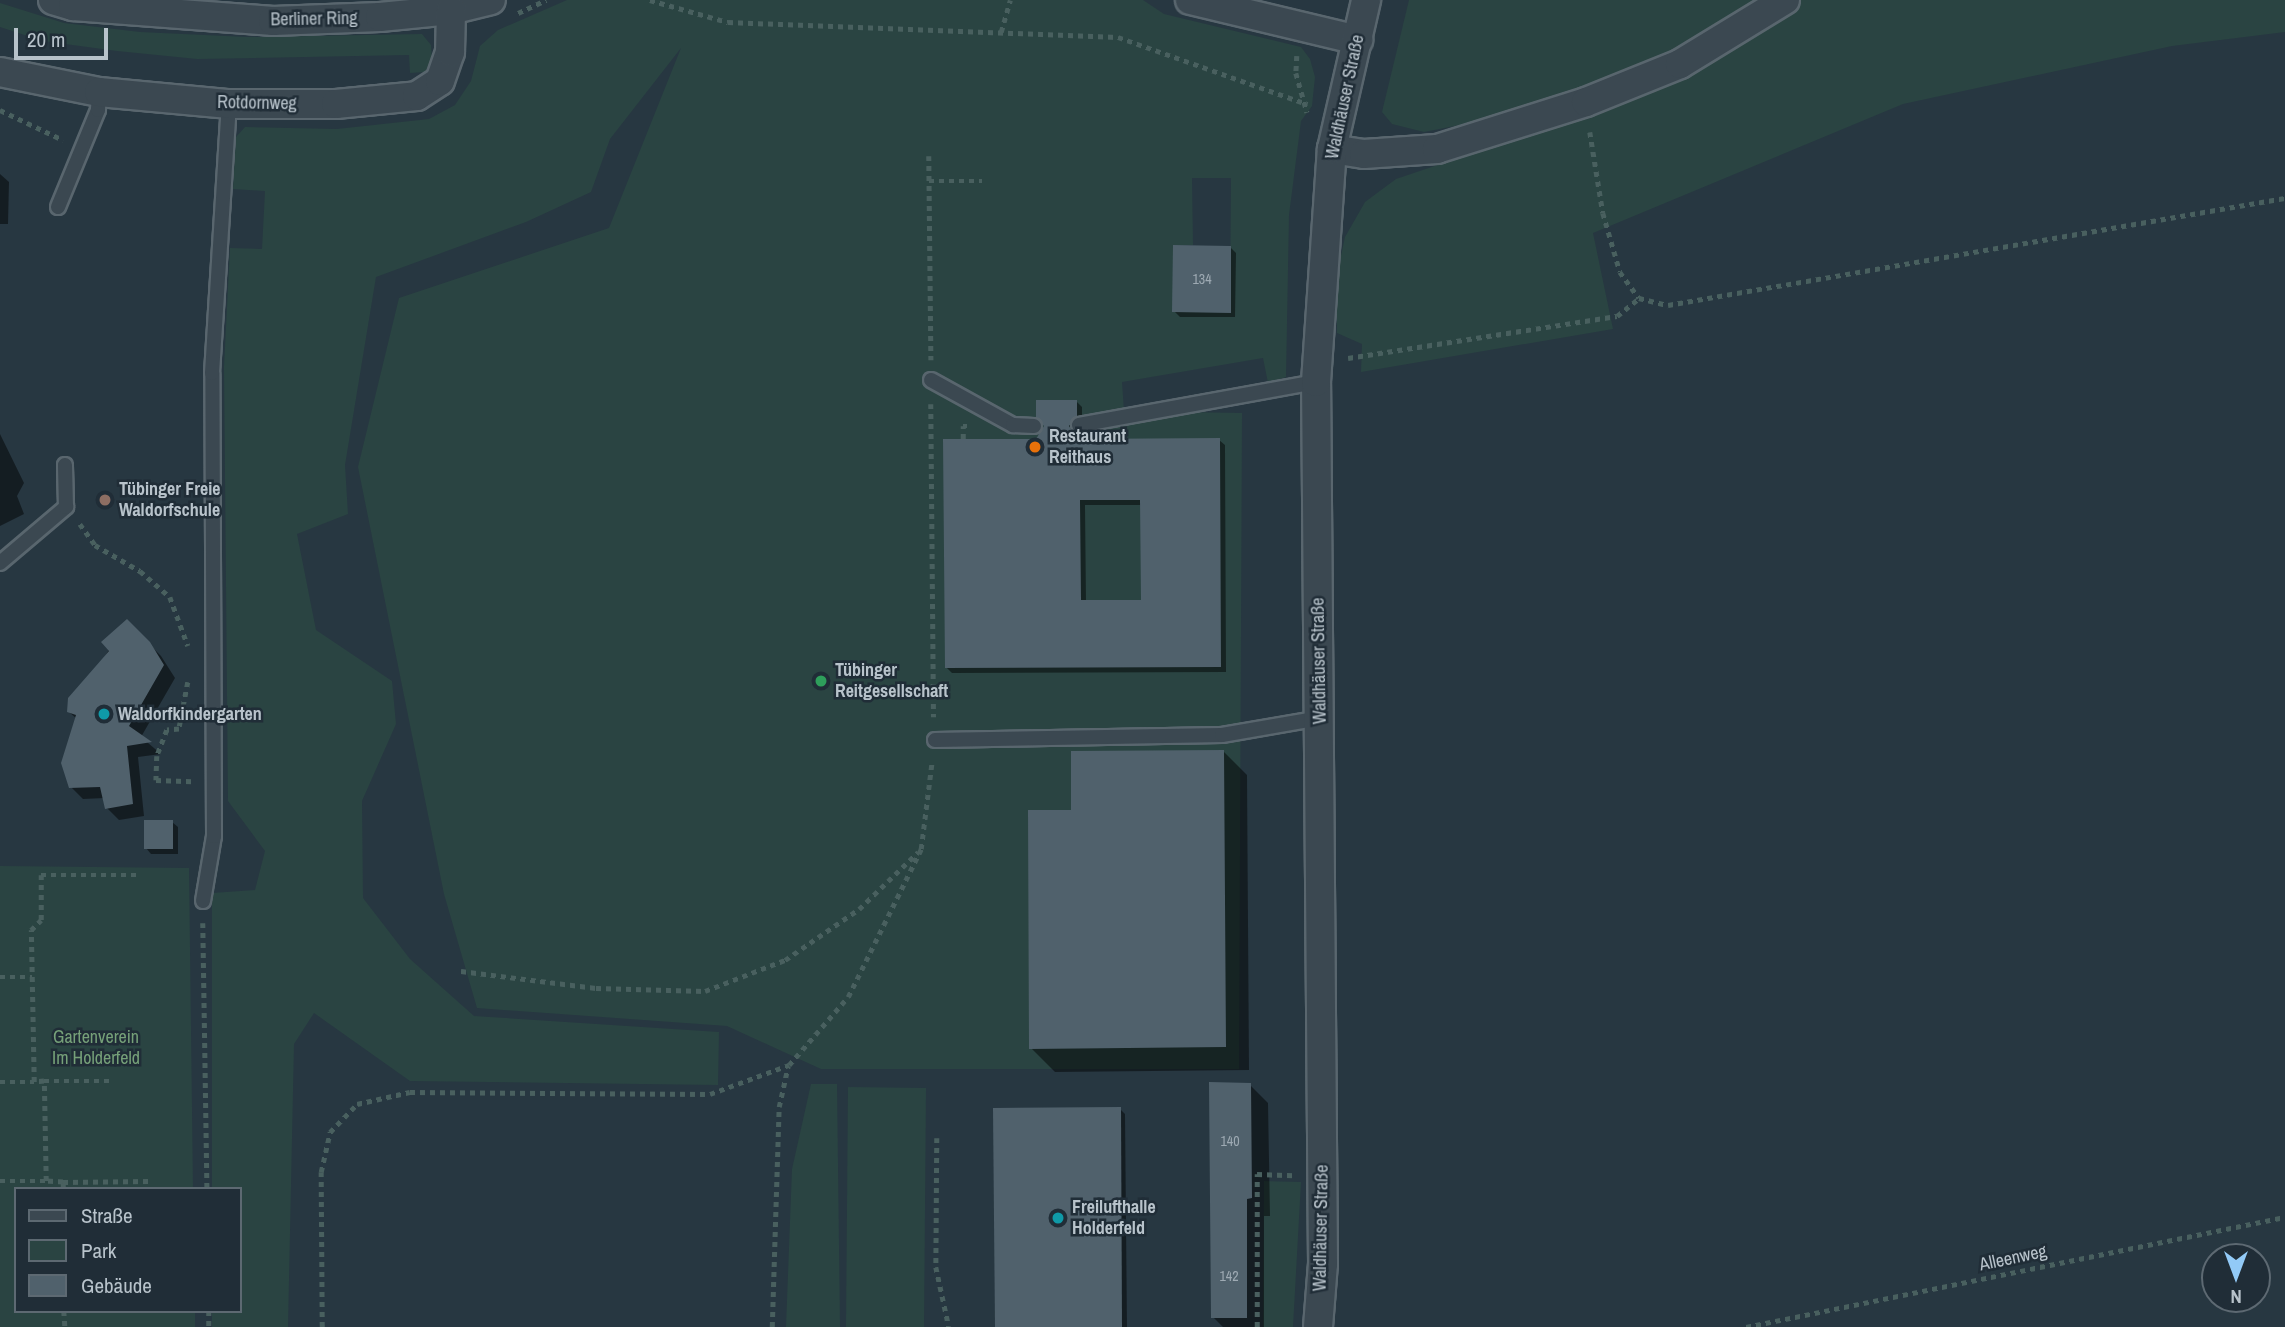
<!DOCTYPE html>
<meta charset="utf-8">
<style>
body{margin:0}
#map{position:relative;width:2285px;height:1327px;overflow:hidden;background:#273741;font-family:"Archivo Narrow",sans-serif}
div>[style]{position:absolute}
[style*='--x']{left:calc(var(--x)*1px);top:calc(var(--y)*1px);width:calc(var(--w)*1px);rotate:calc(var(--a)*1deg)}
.green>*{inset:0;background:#2a4442}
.shadow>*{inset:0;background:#0007}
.building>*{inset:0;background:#50616c}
.path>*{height:4.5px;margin-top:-2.25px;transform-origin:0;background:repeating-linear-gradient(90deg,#49605f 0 5px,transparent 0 10px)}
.roads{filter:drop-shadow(2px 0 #59666e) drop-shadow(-2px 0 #59666e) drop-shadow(0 2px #59666e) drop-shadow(0 -2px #59666e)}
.service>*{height:14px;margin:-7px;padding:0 7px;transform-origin:7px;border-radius:7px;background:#3b4851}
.minor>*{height:28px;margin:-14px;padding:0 14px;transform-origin:14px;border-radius:14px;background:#3b4851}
.dots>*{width:19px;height:19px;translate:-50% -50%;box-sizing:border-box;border:4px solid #202d37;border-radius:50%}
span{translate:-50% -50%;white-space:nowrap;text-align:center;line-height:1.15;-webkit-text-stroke:5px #202d37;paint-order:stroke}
.number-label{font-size:14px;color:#9eaab3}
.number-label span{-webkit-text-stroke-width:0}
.street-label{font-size:18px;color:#b8c3cb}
.poi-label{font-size:18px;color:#b8c3cb;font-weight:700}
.left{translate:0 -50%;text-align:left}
.park-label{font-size:18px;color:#76a179}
.legend{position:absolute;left:14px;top:1187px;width:228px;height:126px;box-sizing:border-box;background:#202d37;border:2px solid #5d6972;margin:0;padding:9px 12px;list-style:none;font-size:21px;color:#b8c3cb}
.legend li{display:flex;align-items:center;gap:14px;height:35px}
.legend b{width:35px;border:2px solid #5d6972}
.north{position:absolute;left:2201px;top:1243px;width:70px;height:70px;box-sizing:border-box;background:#202d37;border:2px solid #5d6972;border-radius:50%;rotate:180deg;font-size:19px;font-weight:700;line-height:28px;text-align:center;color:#b8c3cb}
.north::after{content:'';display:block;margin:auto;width:24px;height:32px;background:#92caf7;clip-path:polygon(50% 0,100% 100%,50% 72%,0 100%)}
.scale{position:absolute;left:14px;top:28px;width:94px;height:32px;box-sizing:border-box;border:4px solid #b8c3cb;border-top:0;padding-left:9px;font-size:21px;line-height:24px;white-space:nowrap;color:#b8c3cb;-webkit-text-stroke:5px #202d37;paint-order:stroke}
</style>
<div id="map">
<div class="green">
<div style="clip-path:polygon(evenodd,567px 0,1143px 0,1164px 14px,1301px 47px,1310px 59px,1315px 77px,1312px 106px,1301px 121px,1289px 215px,1286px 377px,1268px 383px,1263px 358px,1122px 382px,1124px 411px,1242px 413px,1239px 1069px,821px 1069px,727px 1026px,477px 1008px,444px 894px,358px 467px,399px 298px,609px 228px,681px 48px,610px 139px,591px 192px,526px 222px,376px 277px,345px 465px,348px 514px,297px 534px,316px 630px,392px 681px,396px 724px,362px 801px,363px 898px,410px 959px,474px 1016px,719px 1032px,718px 1085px,410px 1081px,314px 1013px,294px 1044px,288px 1327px,212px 1327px,212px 1311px,240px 1311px,240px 1189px,212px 1189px,212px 893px,255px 890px,265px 851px,228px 801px,224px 367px,230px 248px,262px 249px,265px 191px,233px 189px,236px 137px,245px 127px,337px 129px,429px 119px,455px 105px,471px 81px,480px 46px,498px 30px,567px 0,1192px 178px,1231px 178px,1230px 312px,1173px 245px,1193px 245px,1192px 178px)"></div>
<div style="clip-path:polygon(1409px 0,1756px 0,1656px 59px,1568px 94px,1496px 118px,1424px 132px,1392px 124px,1382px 112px)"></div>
<div style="clip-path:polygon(1796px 0,2285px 0,2285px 32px,2172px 46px,1903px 104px,1593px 233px,1613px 329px,1361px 372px,1362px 344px,1337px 333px,1337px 274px,1345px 237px,1365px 202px,1396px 179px,1580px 117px)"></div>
<div style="clip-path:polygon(0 3px,64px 23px,140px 32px,247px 37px,422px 34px,431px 45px,432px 60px,425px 72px,410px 73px,409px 55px,197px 59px,117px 51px,43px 41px,0 27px)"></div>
<div style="clip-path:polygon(0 866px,189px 868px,193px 1189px,16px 1189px,16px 1311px,195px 1311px,195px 1327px,0 1327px)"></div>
<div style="clip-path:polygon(811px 1084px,837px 1084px,840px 1327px,786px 1327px,792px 1169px)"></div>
<div style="clip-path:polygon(848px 1087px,926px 1088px,924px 1327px,846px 1327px)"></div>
<div style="clip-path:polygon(1264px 1181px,1301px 1182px,1293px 1327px,1263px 1327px)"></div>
</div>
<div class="shadow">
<div style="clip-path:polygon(0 174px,9px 182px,8px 224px,0 224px)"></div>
<div style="clip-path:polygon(1231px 248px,1236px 253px,1235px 317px,1180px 317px,1174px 311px)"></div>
<div style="clip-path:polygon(evenodd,1076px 401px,1082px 407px,1082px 422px,1074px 433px,1079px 440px,1219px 440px,1225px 445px,1226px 672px,952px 673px,946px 667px,1037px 440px,1076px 401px,1085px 505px,1142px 505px,1143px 601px,1086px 602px,1085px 505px)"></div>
<div style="clip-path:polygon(0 434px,24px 483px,17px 496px,24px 514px,0 526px)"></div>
<div style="clip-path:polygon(127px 622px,161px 656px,175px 678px,141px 737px,161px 754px,138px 757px,144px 816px,119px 820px,107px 808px,105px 798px,83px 799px,71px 787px,63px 763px,77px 719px,69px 712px)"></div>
<div style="clip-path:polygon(1223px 751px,1247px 775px,1249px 1070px,1055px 1072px,1031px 1048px,1073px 812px)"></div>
<div style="clip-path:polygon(172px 822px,178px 827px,178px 854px,151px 854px,146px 848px)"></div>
<div style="clip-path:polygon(1250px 1085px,1268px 1103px,1270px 1216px,1264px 1216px,1264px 1327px,1223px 1327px,1213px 1317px)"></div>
<div style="clip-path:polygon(1120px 1109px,1125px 1114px,1127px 1327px,997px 1327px)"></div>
</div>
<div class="building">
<div style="clip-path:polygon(1173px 245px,1231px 246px,1231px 313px,1172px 312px)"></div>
<div style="clip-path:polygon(evenodd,1036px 400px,1077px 400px,1077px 416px,1069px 426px,1077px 439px,1220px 438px,1221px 667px,945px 668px,943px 439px,1036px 439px,1044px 426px,1036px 417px,1036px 400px,1080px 500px,1140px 500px,1141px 600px,1081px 600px,1080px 500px)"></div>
<div style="clip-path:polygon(127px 619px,150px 642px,164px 665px,129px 726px,152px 742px,127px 746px,133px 804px,105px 809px,100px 787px,69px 788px,61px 763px,76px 715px,67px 712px,68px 698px,109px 651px,101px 642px)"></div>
<div style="clip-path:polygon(1224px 750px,1226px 1047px,1029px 1049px,1028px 810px,1071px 810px,1071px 751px)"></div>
<div style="clip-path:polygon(144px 820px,173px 820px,173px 849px,144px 849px)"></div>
<div style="clip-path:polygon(1209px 1082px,1251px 1083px,1252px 1198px,1247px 1199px,1247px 1318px,1211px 1318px)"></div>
<div style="clip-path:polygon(1121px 1107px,1122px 1327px,995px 1327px,993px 1108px)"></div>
</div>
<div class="path">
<div style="--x:650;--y:0;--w:81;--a:15.8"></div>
<div style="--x:728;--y:22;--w:390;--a:2.2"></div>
<div style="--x:1118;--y:37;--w:201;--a:19.5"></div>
<div style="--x:518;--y:13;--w:31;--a:-25"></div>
<div style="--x:1001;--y:32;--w:33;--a:-74"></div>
<div style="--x:1297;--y:56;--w:17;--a:93"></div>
<div style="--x:1296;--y:73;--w:41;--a:74.2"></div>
<div style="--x:0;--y:110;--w:70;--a:25.5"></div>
<div style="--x:1590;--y:132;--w:82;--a:80.9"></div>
<div style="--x:1603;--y:213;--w:61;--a:73.9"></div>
<div style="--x:1620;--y:272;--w:32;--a:54"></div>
<div style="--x:1639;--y:298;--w:30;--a:14"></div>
<div style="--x:1668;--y:305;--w:626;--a:-9.84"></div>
<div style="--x:929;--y:156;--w:204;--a:89.4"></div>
<div style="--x:929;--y:181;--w:53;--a:0"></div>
<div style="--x:1348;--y:358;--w:272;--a:-8.9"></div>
<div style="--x:1617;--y:316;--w:28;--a:-39"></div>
<div style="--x:931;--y:404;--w:313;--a:89.5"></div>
<div style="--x:963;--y:439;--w:13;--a:-90"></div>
<div style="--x:963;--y:426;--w:4;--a:0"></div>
<div style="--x:80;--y:524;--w:26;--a:54"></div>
<div style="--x:95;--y:545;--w:52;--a:30"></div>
<div style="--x:140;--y:571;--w:40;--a:41"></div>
<div style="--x:170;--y:597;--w:52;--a:69.8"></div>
<div style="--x:188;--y:682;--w:48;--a:100.8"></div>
<div style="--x:179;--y:729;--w:12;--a:175"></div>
<div style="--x:167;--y:730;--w:28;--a:111"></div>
<div style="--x:157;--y:756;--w:24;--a:92"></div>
<div style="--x:156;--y:780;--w:36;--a:2"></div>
<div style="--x:203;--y:923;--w:266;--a:89.1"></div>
<div style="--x:461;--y:971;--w:136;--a:7.2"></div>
<div style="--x:596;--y:988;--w:109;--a:1.6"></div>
<div style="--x:705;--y:991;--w:86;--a:-21.2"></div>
<div style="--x:785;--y:960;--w:90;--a:-34.6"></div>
<div style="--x:859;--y:909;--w:82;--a:-44"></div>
<div style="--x:0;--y:977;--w:32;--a:0"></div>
<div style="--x:44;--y:1081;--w:66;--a:0"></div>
<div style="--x:0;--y:1082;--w:34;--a:0"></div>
<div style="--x:937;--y:1138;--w:129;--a:90.4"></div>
<div style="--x:936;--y:1267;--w:61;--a:77.8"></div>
<div style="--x:0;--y:1181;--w:46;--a:0"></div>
<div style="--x:63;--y:1182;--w:87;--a:-0.7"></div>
<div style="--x:63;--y:1189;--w:7;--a:-90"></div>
<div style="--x:63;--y:1182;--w:17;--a:-177"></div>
<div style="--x:46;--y:1181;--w:100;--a:-91.1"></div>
<div style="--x:44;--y:1081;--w:10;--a:174"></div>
<div style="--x:34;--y:1082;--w:152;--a:-91.1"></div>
<div style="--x:31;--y:930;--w:14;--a:-45"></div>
<div style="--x:41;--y:920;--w:45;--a:-90"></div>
<div style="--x:41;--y:875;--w:99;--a:0"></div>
<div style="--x:64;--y:1311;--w:16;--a:86"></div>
<div style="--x:209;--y:1311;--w:16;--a:90"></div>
<div style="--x:322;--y:1327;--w:155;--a:-90.4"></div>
<div style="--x:321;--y:1172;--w:41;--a:-77.3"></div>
<div style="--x:330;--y:1132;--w:39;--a:-46"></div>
<div style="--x:357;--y:1104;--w:54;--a:-12.8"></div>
<div style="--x:410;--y:1092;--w:300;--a:0.4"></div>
<div style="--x:710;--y:1094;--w:84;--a:-20.2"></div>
<div style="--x:789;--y:1065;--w:90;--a:-49.1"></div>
<div style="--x:848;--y:997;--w:165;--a:-63.7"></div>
<div style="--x:921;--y:849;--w:89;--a:-82.9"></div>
<div style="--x:772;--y:1327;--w:220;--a:-88.2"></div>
<div style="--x:779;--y:1107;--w:42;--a:-77.6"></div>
<div style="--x:1257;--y:1327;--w:153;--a:-90"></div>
<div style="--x:1257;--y:1174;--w:37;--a:2"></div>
<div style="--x:1746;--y:1327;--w:550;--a:-11.53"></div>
</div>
<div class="roads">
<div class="service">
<div style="--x:58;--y:207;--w:105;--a:-67.6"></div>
<div style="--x:98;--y:110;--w:18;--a:-87"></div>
<div style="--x:931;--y:380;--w:94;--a:28.8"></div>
<div style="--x:1013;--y:425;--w:21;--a:3"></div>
<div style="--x:1079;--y:425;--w:241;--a:-10.3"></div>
<div style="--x:0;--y:563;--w:87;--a:-40.3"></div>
<div style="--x:66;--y:507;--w:42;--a:-91.4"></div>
<div style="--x:935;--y:740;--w:287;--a:-1"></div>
<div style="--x:1222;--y:735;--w:99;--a:-9.8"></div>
<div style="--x:203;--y:901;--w:66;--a:-80.4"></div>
<div style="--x:214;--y:836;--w:463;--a:-90.2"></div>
<div style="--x:212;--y:373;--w:270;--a:-86.4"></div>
</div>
<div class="minor">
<div style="--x:53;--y:0;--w:21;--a:17"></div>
<div style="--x:73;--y:6;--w:201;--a:4.3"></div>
<div style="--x:273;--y:21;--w:107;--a:-2.1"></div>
<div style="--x:380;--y:17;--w:71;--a:-5.6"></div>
<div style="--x:451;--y:10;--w:41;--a:-14"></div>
<div style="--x:1190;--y:0;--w:173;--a:13.4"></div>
<div style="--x:0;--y:72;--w:101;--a:11.4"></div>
<div style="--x:99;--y:92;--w:131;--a:5.3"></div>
<div style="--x:229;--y:104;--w:107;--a:0"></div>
<div style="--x:336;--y:104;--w:81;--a:-5.6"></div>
<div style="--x:417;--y:96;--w:27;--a:-33"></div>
<div style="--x:440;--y:81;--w:31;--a:-71"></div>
<div style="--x:450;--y:52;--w:42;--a:-88.6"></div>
<div style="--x:1332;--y:149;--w:32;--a:9"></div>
<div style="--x:1364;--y:154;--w:73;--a:-3.9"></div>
<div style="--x:1437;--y:149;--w:156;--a:-17.5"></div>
<div style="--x:1586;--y:102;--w:101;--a:-22"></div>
<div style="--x:1680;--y:64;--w:123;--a:-31.4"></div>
<div style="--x:1318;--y:1327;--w:63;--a:-85.5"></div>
<div style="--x:1323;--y:1264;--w:882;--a:-90.45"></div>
<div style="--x:1316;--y:382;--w:234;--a:-86.1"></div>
<div style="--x:1332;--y:149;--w:153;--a:-77.1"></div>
</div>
</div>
<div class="dots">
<div style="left:1035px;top:447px;background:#e8710a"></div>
<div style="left:105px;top:500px;background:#8d6e63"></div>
<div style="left:821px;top:681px;background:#2e9e5b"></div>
<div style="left:104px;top:714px;background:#0f9aa8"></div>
<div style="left:1058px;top:1218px;background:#0f9aa8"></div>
</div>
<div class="number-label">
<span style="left:1202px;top:279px">134</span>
<span style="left:1230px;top:1141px">140</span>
<span style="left:1229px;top:1276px">142</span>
</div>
<div class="street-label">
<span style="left:314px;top:19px;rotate:-1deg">Berliner Ring</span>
<span style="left:1345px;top:97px;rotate:-78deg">Waldhäuser Straße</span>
<span style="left:257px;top:103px;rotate:1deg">Rotdornweg</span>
<span style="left:1319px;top:661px;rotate:-91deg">Waldhäuser Straße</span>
<span style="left:1321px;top:1228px;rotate:-89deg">Waldhäuser Straße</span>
<span style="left:2013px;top:1258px;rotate:-12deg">Alleenweg</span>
</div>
<div class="poi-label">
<span class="left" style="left:1049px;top:447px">Restaurant<br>Reithaus</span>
<span class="left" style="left:119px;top:500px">Tübinger Freie<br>Waldorfschule</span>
<span class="left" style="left:835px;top:681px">Tübinger<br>Reitgesellschaft</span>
<span class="left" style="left:118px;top:714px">Waldorfkindergarten</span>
<span class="left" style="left:1072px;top:1218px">Freilufthalle<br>Holderfeld</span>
</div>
<div class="park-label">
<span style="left:96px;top:1048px">Gartenverein<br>Im Holderfeld</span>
</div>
<ul class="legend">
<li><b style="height:9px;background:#3b4851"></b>Straße</li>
<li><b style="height:19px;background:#2a4442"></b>Park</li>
<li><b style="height:19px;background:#50616c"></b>Gebäude</li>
</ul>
<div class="north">N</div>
<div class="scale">20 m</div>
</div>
